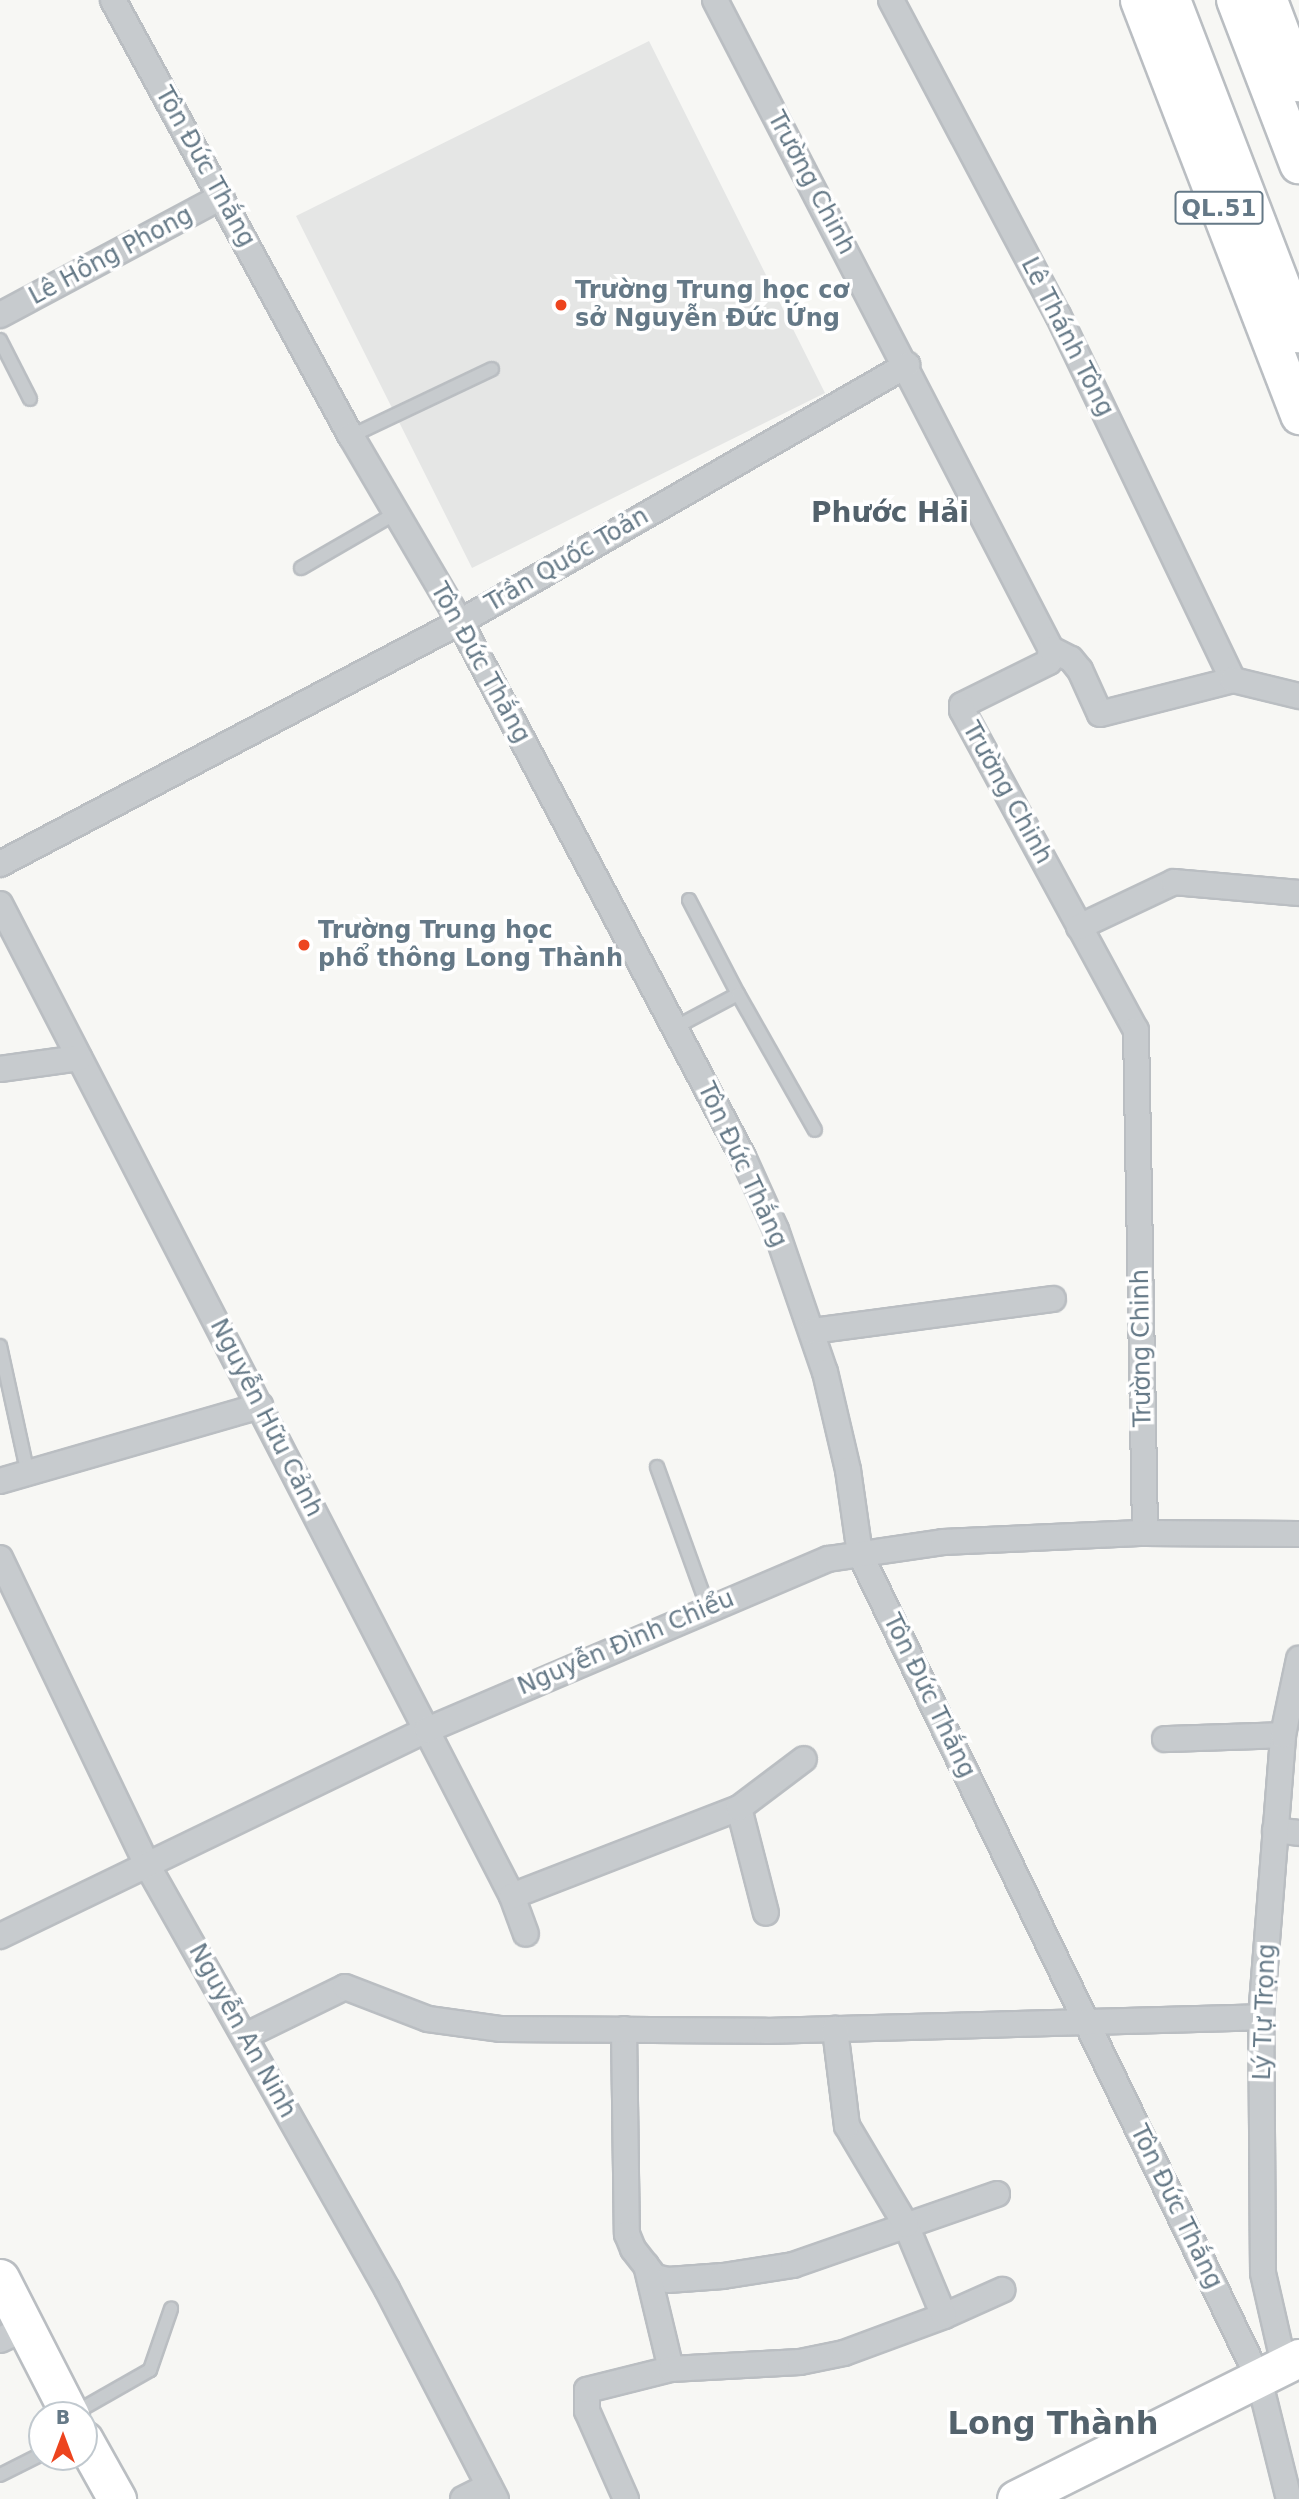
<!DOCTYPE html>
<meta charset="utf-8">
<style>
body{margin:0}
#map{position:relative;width:1299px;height:2499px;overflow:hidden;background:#f7f7f4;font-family:"DejaVu Sans",sans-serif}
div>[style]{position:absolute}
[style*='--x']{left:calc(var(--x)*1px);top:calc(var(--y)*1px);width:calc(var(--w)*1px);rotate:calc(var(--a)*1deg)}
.built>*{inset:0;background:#e5e6e5}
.roads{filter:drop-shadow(2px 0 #babec2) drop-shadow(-2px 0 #babec2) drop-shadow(0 2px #babec2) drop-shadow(0 -2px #babec2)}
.service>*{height:12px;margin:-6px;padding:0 6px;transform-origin:6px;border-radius:6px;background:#c7cbce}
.minor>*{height:24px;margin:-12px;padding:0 12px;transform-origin:12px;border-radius:12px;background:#c7cbce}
.primary>*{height:37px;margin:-18.5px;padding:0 18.5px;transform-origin:18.5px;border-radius:18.5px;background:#fff}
.trunk>*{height:38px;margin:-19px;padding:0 19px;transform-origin:19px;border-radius:19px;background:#fff}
.dots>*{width:19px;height:19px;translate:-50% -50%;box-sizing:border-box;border:4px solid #fff;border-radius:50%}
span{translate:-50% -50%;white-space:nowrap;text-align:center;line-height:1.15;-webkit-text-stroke:7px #fff;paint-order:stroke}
.shield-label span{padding:2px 5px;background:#fff;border:2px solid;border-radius:5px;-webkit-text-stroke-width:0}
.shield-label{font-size:23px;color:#657987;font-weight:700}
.street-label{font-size:24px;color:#657987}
.poi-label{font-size:24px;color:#657987;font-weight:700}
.left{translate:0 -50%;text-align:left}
.quarter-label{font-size:28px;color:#53626c;font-weight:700}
.district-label{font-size:32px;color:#53626c;font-weight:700}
.north{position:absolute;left:28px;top:2401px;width:70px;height:70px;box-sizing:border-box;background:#fff;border:2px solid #c1c9cf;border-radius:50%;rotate:0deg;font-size:19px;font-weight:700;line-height:28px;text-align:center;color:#657987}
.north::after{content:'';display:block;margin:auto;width:24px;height:32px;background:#ed441e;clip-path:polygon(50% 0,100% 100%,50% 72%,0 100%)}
</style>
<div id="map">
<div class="built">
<div style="clip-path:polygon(649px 41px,825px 393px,472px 568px,296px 216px)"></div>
</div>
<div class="roads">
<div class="service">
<div style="--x:0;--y:340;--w:66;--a:63"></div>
<div style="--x:351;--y:436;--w:156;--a:-25.4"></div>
<div style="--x:301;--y:568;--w:110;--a:-30.1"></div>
<div style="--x:689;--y:900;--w:106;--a:62.5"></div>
<div style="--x:674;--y:1028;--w:72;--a:-28"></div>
<div style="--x:738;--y:994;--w:156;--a:60.5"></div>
<div style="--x:0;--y:1346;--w:131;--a:77.7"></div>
<div style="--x:657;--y:1467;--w:150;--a:70.1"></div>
<div style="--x:71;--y:2415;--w:91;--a:-29.7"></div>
<div style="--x:150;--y:2370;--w:65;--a:-71"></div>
<div style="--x:0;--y:2475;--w:47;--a:-26.6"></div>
</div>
<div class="minor">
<div style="--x:113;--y:0;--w:497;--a:61.4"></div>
<div style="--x:351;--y:436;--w:216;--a:59.6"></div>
<div style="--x:460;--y:622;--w:605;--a:62.12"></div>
<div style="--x:743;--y:1157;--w:80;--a:65.7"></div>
<div style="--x:776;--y:1230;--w:150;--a:71"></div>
<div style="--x:825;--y:1372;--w:101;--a:76.8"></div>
<div style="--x:848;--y:1470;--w:85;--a:81.9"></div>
<div style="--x:860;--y:1554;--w:916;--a:64.19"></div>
<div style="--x:1259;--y:2379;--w:124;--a:76"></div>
<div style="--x:715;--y:0;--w:731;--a:62.63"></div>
<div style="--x:1051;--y:649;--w:13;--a:99"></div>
<div style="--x:1049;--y:662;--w:97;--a:153.7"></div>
<div style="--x:962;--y:705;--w:5;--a:90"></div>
<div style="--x:962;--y:710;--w:364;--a:61.5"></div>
<div style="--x:1136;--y:1030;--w:503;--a:88.97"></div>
<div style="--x:891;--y:0;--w:357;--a:62.1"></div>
<div style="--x:1058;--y:315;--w:405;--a:64.4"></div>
<div style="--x:0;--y:315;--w:251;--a:-28.1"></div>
<div style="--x:1051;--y:649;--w:22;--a:27"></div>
<div style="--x:1071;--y:659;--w:14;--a:51"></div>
<div style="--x:1080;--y:670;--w:48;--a:65.6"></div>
<div style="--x:1100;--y:714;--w:137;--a:-14.3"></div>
<div style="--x:1233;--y:680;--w:68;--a:13.6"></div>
<div style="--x:0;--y:864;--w:520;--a:-27.75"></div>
<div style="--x:460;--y:622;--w:516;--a:-29.9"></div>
<div style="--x:0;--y:904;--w:1116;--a:62.7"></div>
<div style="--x:512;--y:1896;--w:40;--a:69.8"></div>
<div style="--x:1079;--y:927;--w:105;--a:-25.3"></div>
<div style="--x:1174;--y:882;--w:125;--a:5"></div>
<div style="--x:0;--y:1069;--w:80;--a:-7.9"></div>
<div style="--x:812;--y:1331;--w:243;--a:-7.6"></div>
<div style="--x:0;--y:1481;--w:271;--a:-16.1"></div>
<div style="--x:0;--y:1558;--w:338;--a:64.4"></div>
<div style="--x:146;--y:1863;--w:489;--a:60.5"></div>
<div style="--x:387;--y:2289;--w:237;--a:62.6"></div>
<div style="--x:1165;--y:1739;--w:118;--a:-1.9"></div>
<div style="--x:739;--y:1808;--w:108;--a:75.6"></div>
<div style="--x:1275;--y:1830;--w:24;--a:7"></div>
<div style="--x:512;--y:1896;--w:243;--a:-21.2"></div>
<div style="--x:739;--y:1808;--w:81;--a:-37"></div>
<div style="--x:0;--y:1936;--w:474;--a:-25.8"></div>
<div style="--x:427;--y:1730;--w:436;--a:-23.1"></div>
<div style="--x:828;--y:1559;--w:116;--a:-8.4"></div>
<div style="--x:943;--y:1542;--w:202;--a:-2.6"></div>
<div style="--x:1145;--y:1533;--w:154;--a:0.4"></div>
<div style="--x:624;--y:2029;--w:205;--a:89.2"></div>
<div style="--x:627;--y:2234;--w:16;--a:68"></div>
<div style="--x:633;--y:2249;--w:36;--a:52"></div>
<div style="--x:655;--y:2277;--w:13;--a:13"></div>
<div style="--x:668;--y:2280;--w:55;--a:-4.2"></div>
<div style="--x:723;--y:2276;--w:71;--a:-8.9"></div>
<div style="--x:793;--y:2265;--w:216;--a:-19.2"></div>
<div style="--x:245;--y:2036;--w:111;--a:-26.1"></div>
<div style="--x:345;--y:1987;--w:89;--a:21.1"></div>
<div style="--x:428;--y:2019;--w:74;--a:7.8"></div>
<div style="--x:501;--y:2029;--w:265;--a:0.4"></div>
<div style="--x:766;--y:2031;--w:495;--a:-1.6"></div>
<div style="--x:646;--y:2265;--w:107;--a:76.5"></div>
<div style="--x:944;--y:2316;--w:64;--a:-24.1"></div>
<div style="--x:0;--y:2340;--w:29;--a:-25"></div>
<div style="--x:1284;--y:2365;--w:94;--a:-102.9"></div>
<div style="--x:1263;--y:2273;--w:256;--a:-90.4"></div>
<div style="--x:1261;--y:2017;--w:283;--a:-85.5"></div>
<div style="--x:1283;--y:1735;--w:78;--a:-78.1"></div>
<div style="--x:463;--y:2499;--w:29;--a:-27"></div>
<div style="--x:626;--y:2499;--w:96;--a:-113.9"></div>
<div style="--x:587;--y:2411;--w:21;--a:-90"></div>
<div style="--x:587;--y:2390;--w:87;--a:-14"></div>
<div style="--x:671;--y:2369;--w:129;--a:-3.1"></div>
<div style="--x:800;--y:2362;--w:45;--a:-11.6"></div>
<div style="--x:844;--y:2353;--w:107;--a:-20.3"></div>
<div style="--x:944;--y:2316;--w:99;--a:-112.7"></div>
<div style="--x:906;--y:2225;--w:115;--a:-120.8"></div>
<div style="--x:847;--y:2126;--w:98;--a:-97.1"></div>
</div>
<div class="primary">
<div style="--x:1139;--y:0;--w:445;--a:68.9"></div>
<div style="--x:1268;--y:0;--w:88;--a:69.3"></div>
<div style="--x:0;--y:2278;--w:154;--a:62.9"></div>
<div style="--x:84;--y:2440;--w:68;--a:60.8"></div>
<div style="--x:1016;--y:2499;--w:316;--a:-26.5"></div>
</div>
<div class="trunk">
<div style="--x:1171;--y:0;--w:357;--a:69"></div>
<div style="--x:1236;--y:0;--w:176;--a:69"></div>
</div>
</div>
<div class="dots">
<div style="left:561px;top:305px;background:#ed441e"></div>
<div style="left:304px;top:945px;background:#ed441e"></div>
</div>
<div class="shield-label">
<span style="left:1219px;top:208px">QL.51</span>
</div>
<div class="street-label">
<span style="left:205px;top:167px;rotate:61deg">Tôn Đức Thắng</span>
<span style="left:811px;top:183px;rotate:62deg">Trường Chinh</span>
<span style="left:111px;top:256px;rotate:-28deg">Lê Hồng Phong</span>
<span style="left:1067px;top:337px;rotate:63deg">Lê Thánh Tông</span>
<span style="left:567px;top:560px;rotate:-30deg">Trần Quốc Toản</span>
<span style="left:480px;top:663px;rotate:61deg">Tôn Đức Thắng</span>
<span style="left:1007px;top:793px;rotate:61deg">Trường Chinh</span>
<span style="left:742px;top:1165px;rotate:65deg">Tôn Đức Thắng</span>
<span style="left:1142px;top:1348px;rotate:-91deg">Trường Chinh</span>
<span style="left:266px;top:1418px;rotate:63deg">Nguyễn Hữu Cảnh</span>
<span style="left:626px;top:1643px;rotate:-23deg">Nguyễn Đình Chiểu</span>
<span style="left:929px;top:1696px;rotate:64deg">Tôn Đức Thắng</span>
<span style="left:1265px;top:2012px;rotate:-88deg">Lý Tự Trọng</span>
<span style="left:242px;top:2031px;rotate:61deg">Nguyễn An Ninh</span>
<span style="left:1176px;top:2207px;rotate:64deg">Tôn Đức Thắng</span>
</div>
<div class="poi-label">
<span class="left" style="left:575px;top:305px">Trường Trung học cơ<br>sở Nguyễn Đức Ứng</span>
<span class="left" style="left:318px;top:945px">Trường Trung học<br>phổ thông Long Thành</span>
</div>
<div class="quarter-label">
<span style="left:890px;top:513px">Phước Hải</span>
</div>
<div class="district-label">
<span style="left:1053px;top:2423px">Long Thành</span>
</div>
<div class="north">B</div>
</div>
